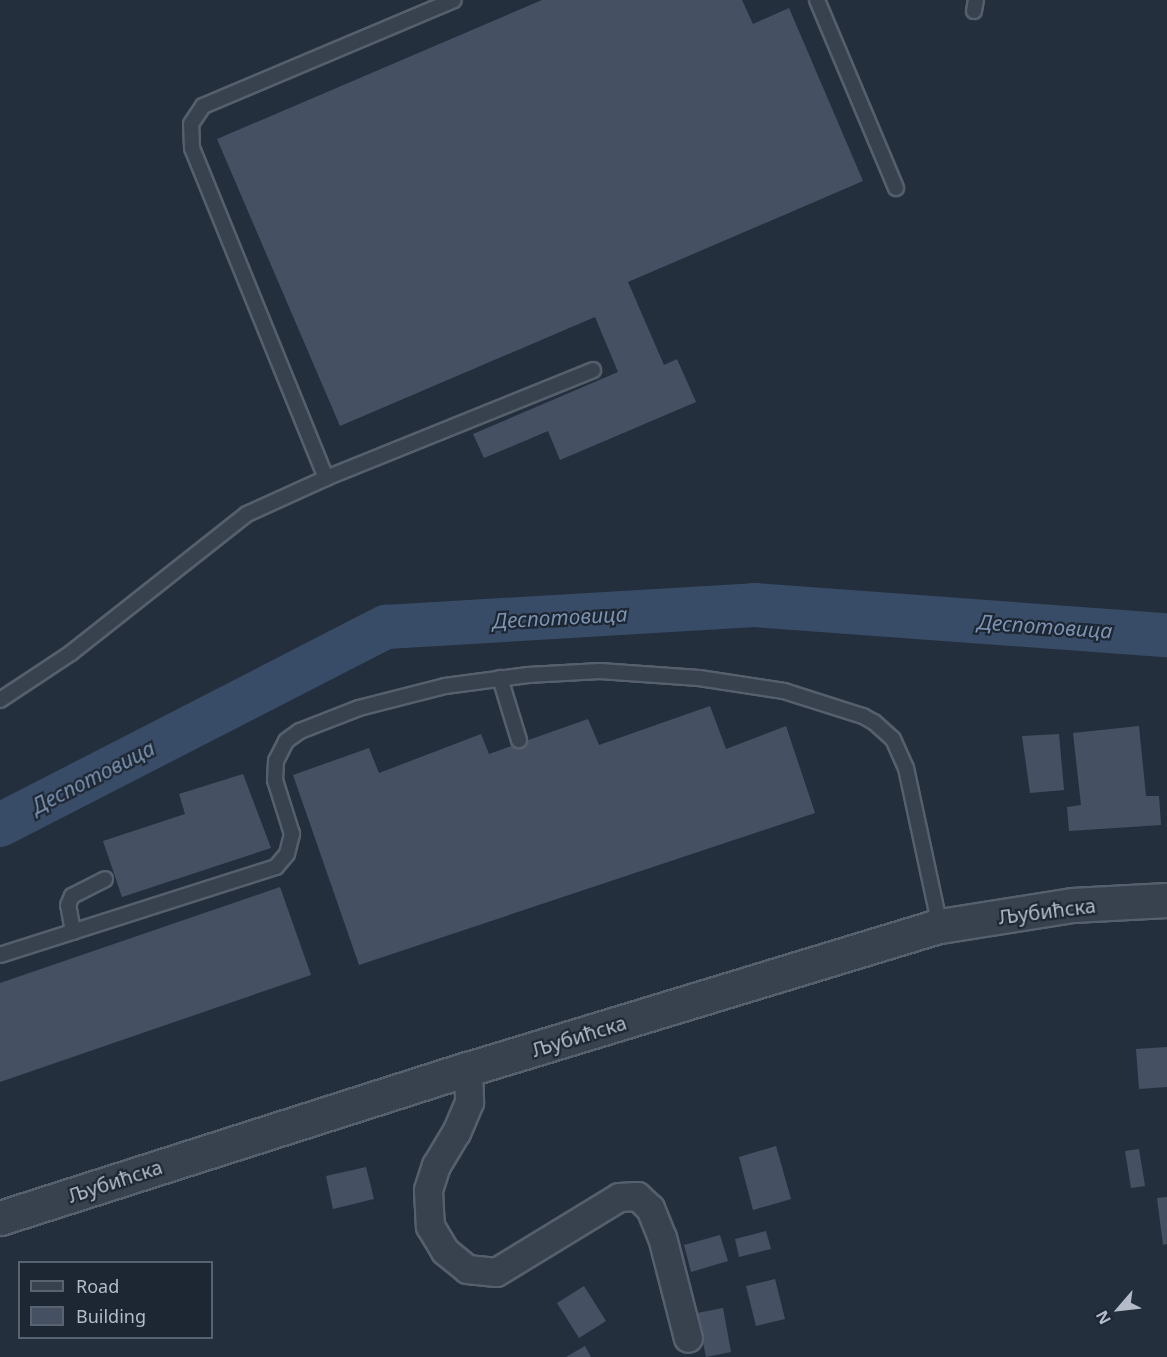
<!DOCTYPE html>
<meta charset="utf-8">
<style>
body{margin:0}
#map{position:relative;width:1167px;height:1357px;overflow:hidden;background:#242f3e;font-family:"Noto Sans",sans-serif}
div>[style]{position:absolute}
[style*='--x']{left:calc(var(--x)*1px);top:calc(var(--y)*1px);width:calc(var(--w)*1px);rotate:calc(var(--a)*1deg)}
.river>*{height:44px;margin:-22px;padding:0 22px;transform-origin:22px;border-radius:22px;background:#394c67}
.building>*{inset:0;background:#455162}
.roads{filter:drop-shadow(2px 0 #565f6c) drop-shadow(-2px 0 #565f6c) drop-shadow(0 2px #565f6c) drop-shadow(0 -2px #565f6c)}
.service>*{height:14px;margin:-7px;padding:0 7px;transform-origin:7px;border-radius:7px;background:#38414e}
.minor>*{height:27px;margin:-13.5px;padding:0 13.5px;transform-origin:13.5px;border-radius:13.5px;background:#38414e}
.tertiary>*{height:33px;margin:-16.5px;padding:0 16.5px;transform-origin:16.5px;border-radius:16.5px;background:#38414e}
span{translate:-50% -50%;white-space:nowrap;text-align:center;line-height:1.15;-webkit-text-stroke:4.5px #1d2633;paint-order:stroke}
.street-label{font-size:20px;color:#b4bcc9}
.water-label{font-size:21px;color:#7c92b1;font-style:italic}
.legend{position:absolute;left:18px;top:1261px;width:195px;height:78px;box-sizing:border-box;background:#1d2633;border:2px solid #59626f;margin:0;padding:8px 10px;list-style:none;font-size:18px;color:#b4bcc9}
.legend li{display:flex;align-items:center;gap:12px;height:30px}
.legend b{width:30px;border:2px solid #59626f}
.north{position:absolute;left:1089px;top:1279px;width:60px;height:60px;-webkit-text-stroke:4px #1d2633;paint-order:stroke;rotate:242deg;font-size:16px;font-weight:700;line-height:24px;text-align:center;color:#b4bcc9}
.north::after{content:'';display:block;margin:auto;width:21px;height:27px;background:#b4bcc9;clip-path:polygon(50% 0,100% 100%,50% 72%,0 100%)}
</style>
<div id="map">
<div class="river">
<div style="--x:0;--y:825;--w:434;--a:-27.2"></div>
<div style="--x:386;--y:627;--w:369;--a:-3.4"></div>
<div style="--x:754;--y:605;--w:414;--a:4.2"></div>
</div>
<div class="building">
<div style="clip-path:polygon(542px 0,742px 0,753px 24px,789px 8px,863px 181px,628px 282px,664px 365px,677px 359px,696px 402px,560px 460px,548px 431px,484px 458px,473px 434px,618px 372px,595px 317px,340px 426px,217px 139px)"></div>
<div style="clip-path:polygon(710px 706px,726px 749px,786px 726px,815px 813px,359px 965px,293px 775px,369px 748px,379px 773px,481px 734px,489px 754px,588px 719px,599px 745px)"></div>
<div style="clip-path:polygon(1139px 726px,1146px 796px,1159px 796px,1161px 825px,1069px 831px,1067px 807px,1081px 805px,1073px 733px)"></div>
<div style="clip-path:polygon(1059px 734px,1064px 790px,1030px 793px,1022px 736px)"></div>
<div style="clip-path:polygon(243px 774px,271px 848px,122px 897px,103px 841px,185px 814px,179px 794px)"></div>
<div style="clip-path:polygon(280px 887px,311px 975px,0 1082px,0 983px)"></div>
<div style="clip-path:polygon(1167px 1047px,1167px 1087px,1139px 1089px,1136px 1049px)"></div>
<div style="clip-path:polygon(776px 1146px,791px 1199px,753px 1210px,739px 1157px)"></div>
<div style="clip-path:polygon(1139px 1149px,1145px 1186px,1131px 1188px,1125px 1151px)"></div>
<div style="clip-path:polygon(366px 1167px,374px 1199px,333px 1209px,326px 1176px)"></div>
<div style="clip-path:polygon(1167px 1197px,1167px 1244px,1163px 1245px,1157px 1198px)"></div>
<div style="clip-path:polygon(766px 1231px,771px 1249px,739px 1257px,735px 1239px)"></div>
<div style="clip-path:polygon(720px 1235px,728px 1261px,691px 1272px,684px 1245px)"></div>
<div style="clip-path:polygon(775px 1279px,785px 1319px,756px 1326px,746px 1286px)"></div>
<div style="clip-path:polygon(584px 1286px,606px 1321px,579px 1338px,557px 1303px)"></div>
<div style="clip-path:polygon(723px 1308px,731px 1352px,706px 1357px,697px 1313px)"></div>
<div style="clip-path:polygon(585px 1346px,591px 1357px,566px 1357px)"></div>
</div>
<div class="roads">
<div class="service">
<div style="--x:817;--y:0;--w:204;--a:67.2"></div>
<div style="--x:974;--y:11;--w:11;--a:-80"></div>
<div style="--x:326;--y:478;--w:356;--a:-112.1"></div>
<div style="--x:192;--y:148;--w:24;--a:-92"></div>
<div style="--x:191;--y:124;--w:22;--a:-56"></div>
<div style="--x:203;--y:106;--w:272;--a:-22.9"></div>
<div style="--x:500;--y:678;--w:65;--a:73"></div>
<div style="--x:0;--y:700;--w:85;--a:-33.5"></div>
<div style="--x:71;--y:653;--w:224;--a:-38.3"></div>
<div style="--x:247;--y:514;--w:87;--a:-24.5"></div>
<div style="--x:326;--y:478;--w:288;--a:-22"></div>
<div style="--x:73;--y:932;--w:27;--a:-100"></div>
<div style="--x:68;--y:905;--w:10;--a:-66"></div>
<div style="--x:72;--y:896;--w:37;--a:-27"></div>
<div style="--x:0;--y:955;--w:290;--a:-17.7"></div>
<div style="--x:276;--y:867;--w:17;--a:-50"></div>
<div style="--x:287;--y:854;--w:21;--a:-76"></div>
<div style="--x:292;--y:834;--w:57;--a:-107.5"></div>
<div style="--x:275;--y:780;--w:19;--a:-87"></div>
<div style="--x:276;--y:761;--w:22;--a:-63"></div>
<div style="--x:286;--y:741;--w:17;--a:-36"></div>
<div style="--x:300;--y:731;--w:63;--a:-21.3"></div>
<div style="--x:359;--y:708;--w:89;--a:-14.3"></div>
<div style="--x:445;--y:686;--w:84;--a:-7.5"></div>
<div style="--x:528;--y:675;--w:72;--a:-3.2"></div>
<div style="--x:600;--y:671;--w:99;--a:4"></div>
<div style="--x:699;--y:678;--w:86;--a:8.7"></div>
<div style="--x:784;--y:691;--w:83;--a:17.6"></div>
<div style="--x:863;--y:716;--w:13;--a:29"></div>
<div style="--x:874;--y:722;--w:25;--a:42"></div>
<div style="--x:893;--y:739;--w:32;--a:66"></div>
<div style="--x:906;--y:768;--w:162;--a:77.9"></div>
</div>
<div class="minor">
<div style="--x:468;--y:1069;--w:33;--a:88"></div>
<div style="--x:469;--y:1102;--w:33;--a:113"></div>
<div style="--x:456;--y:1132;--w:39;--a:121"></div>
<div style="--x:436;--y:1165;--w:26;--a:108"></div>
<div style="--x:428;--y:1190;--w:36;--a:87"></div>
<div style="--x:430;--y:1226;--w:29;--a:59"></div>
<div style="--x:445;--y:1251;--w:28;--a:39"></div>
<div style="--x:467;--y:1269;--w:29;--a:6"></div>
<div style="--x:496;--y:1272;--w:144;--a:-31.4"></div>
<div style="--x:619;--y:1197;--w:18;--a:-3"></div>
<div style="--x:637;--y:1196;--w:18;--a:43"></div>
<div style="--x:650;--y:1208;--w:31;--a:68"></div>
<div style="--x:662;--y:1237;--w:104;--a:75.6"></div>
</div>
<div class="tertiary">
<div style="--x:0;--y:1218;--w:491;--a:-17.7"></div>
<div style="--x:468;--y:1069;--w:493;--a:-16.9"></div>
<div style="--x:940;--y:926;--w:134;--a:-9"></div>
<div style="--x:1072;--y:905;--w:95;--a:-3"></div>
</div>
</div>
<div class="street-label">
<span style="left:1047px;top:911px;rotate:-7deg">Љубићска</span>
<span style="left:579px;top:1036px;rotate:-17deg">Љубићска</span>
<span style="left:115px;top:1181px;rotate:-18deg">Љубићска</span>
</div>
<div class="water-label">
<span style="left:560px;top:617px;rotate:-3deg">Деспотовица</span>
<span style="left:1045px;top:626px;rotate:4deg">Деспотовица</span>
<span style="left:93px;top:777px;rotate:-27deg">Деспотовица</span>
</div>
<ul class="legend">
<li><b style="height:8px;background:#38414e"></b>Road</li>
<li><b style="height:16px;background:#455162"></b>Building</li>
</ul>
<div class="north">N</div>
</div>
